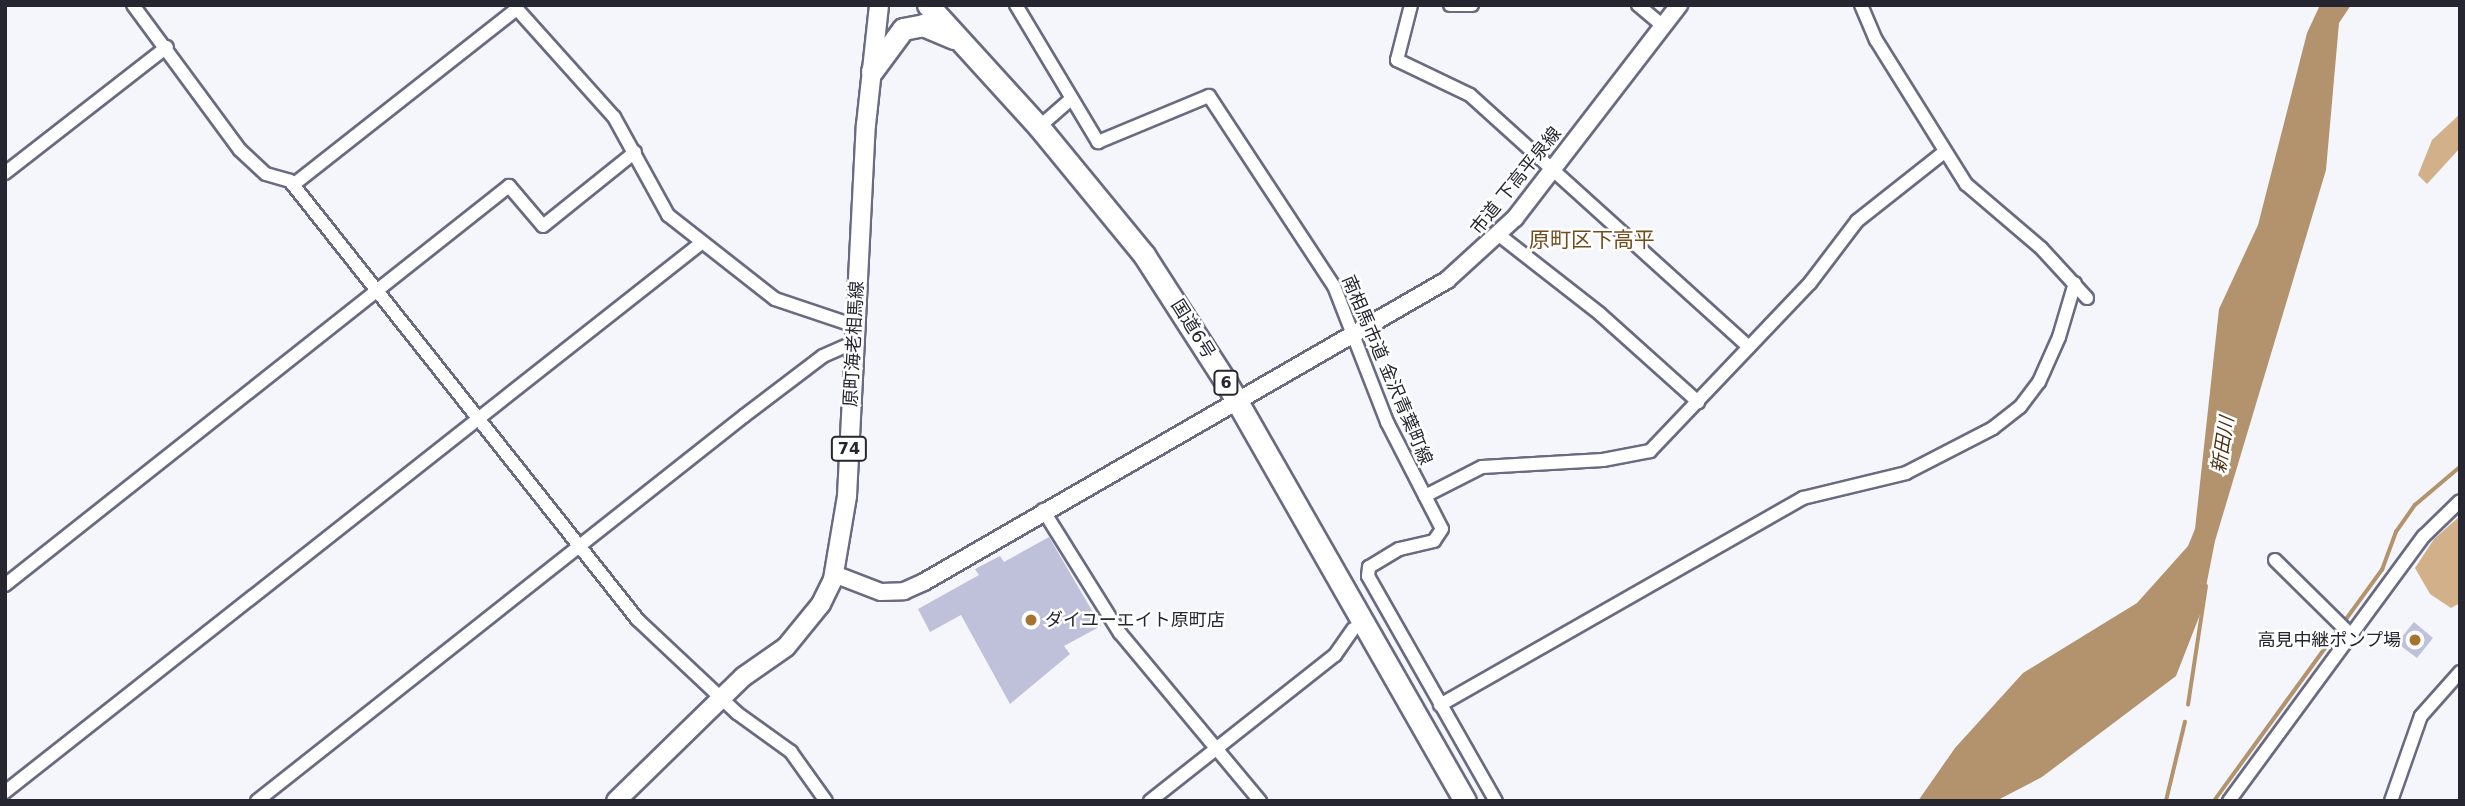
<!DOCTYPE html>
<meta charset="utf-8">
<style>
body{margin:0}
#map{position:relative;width:2465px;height:806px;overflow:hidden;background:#f5f6fb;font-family:"DejaVu Sans","Noto Sans JP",sans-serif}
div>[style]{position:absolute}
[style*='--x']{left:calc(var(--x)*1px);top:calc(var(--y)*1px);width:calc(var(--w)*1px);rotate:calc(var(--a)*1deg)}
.forest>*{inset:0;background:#d2b089}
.water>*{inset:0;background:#b3936d}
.stream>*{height:3.5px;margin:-1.75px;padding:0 1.75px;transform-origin:1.75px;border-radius:1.75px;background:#b3936d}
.building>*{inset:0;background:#bfc1db}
.roads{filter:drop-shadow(2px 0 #696b82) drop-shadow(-2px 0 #696b82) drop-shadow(0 2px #696b82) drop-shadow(0 -2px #696b82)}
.street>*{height:12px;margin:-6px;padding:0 6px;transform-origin:6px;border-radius:6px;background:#fff}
.secondary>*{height:16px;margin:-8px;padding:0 8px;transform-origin:8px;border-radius:8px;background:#fff}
.primary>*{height:18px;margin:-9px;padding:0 9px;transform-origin:9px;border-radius:9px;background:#fff}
.highway>*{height:21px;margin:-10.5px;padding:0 10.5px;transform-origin:10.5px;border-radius:10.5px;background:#fff}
.dots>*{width:19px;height:19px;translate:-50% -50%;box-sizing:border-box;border:4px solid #fff;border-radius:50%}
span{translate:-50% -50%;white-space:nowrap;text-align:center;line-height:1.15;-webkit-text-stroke:5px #fff;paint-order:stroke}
.shield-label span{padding:2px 5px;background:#fff;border:2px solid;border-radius:5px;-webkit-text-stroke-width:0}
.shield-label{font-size:16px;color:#252630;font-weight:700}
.street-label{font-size:18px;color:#252630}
.poi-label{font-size:18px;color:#252630}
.left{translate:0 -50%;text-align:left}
.right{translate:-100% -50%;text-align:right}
.water-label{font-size:19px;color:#4a3212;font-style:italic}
.quarter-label{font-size:21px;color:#714d1c}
.frame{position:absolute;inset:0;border:7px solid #252630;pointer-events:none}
</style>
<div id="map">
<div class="forest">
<div style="clip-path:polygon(2460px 114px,2460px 148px,2427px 184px,2418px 175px,2432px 140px)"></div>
<div style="clip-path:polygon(2460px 516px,2460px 603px,2451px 608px,2430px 594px,2415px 568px,2434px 539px)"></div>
</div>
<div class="water">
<div style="clip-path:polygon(2320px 5px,2351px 5px,2339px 23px,2326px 170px,2215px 541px,2201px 612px,2176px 676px,2042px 777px,1996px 801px,1918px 801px,1955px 748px,2023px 673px,2137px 603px,2188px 546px,2195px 529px,2219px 309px,2258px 225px,2307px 33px)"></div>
</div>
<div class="stream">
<div style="--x:2188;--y:705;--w:120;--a:-81.4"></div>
<div style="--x:2166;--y:801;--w:81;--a:-76.5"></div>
<div style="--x:2214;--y:801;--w:286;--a:-54"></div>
<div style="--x:2382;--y:570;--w:40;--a:-69.8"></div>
<div style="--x:2396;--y:532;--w:33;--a:-55"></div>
<div style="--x:2415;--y:505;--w:59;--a:-40.2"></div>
</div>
<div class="building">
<div style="clip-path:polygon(1049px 537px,1101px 626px,1064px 646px,1070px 654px,1010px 704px,961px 615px,930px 632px,918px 609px,979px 575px,975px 569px,1000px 556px,1004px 562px)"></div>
<div style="clip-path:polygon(2414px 622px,2433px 638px,2417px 658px,2397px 643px)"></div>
</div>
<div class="roads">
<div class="street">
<div style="--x:133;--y:5;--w:180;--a:53.6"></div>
<div style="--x:240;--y:150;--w:35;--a:43"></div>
<div style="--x:266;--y:174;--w:25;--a:16"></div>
<div style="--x:290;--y:181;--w:560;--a:51.6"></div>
<div style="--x:638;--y:620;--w:136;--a:43.2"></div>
<div style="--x:737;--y:713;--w:67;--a:35.8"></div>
<div style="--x:791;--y:752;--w:60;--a:54.5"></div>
<div style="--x:1016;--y:5;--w:160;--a:59.1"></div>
<div style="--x:1098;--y:142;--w:120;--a:-22.5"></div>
<div style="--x:1209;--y:96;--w:227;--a:56.7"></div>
<div style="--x:1334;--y:286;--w:146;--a:68.7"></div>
<div style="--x:1387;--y:422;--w:120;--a:62.8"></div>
<div style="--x:1442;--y:529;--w:14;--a:124"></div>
<div style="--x:1434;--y:541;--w:36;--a:167"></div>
<div style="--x:1399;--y:549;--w:35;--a:149"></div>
<div style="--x:1369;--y:567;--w:9;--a:96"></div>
<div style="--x:1368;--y:576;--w:259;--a:60.4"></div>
<div style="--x:1411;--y:5;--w:57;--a:104.3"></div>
<div style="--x:1397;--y:60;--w:81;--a:25.6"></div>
<div style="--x:1470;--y:95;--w:376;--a:42.1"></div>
<div style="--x:1450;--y:5;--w:22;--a:0"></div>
<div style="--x:1638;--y:5;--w:31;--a:40"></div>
<div style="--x:1861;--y:5;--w:38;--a:67"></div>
<div style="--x:1876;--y:40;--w:170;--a:58"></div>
<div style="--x:1966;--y:184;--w:99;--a:40.5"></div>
<div style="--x:2041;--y:248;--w:68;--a:47.4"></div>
<div style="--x:1039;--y:127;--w:41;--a:-41.1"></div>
<div style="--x:5;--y:173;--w:205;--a:-37.9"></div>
<div style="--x:293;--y:185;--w:285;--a:-38.2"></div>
<div style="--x:517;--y:9;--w:145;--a:48.1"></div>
<div style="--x:614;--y:117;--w:112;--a:61.1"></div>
<div style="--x:668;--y:215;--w:136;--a:38.1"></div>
<div style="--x:775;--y:299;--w:84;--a:18.6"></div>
<div style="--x:1499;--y:235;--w:128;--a:38"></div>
<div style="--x:1600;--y:314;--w:132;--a:41.9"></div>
<div style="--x:1425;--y:496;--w:64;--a:-27"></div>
<div style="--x:1482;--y:467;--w:121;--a:-3.3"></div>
<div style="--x:1603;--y:460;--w:48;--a:-10.8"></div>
<div style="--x:1650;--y:451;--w:232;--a:-46.4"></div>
<div style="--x:1810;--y:283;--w:78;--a:-52.8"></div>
<div style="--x:1857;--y:221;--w:110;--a:-38.3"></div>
<div style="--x:1043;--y:510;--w:145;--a:58"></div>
<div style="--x:1120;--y:633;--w:219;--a:50.2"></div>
<div style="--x:2275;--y:560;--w:105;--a:44.6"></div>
<div style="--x:5;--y:585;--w:643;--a:-38.37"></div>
<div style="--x:509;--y:186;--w:52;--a:49.6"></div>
<div style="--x:543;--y:226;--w:118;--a:-38.8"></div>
<div style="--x:1440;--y:705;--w:418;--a:-29.7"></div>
<div style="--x:1803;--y:498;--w:106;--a:-13.6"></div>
<div style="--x:1906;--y:473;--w:98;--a:-27.3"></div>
<div style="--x:1993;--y:428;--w:34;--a:-38"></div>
<div style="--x:2020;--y:407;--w:31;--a:-53"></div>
<div style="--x:2039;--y:382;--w:49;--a:-66"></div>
<div style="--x:2059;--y:337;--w:56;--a:-73.5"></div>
<div style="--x:5;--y:792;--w:885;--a:-38.26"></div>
<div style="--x:257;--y:801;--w:621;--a:-38.33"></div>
<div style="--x:744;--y:416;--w:99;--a:-37.2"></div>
<div style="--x:823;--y:356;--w:34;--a:-24"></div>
<div style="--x:1150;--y:801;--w:236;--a:-38.3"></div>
<div style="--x:1335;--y:655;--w:32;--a:-55"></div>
<div style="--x:2229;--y:801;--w:329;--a:-53.7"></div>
<div style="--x:2424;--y:536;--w:50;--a:-44.2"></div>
<div style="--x:2391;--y:801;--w:90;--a:-70.6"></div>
<div style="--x:2421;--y:716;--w:59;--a:-48.4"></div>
</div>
<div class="secondary">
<div style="--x:834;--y:574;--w:50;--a:21"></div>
<div style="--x:881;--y:592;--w:23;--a:-2"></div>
<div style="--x:904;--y:591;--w:22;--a:-24"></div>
<div style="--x:924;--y:582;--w:604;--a:-30"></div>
<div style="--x:1447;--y:280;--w:92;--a:-42.4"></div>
<div style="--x:1515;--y:218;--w:269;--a:-52.4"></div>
</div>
<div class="primary">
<div style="--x:616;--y:801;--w:177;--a:-44.3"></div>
<div style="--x:743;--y:677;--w:52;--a:-34.9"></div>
<div style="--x:786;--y:647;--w:55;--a:-50.9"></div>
<div style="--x:821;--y:604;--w:28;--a:-64"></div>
<div style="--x:833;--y:579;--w:84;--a:-80.4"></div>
<div style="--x:847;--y:496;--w:371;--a:-87.1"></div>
<div style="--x:866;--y:125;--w:121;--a:-83.8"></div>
</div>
<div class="highway">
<div style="--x:928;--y:5;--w:165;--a:47.7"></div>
<div style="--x:1039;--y:127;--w:166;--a:50.6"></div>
<div style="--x:1144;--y:255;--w:151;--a:57.2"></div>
<div style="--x:1226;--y:382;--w:482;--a:60.3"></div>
<div style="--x:872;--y:71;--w:52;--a:-53.6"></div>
<div style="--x:903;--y:29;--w:20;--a:-11"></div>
<div style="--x:923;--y:25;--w:33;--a:23"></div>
</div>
</div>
<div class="dots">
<div style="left:1031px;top:620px;background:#a7722c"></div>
<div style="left:2415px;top:640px;background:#a7722c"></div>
</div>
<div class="shield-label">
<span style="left:1226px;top:383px">6</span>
<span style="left:849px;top:449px">74</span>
</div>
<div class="street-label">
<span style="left:1516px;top:181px;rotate:-51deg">市道 下高平泉線</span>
<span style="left:1193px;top:329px;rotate:58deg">国道6号</span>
<span style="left:854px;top:344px;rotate:-87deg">原町海老相馬線</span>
<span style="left:1387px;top:370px;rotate:67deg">南相馬市道 金沢青葉町線</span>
</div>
<div class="poi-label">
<span class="left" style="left:1045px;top:620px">ダイユーエイト原町店</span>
<span class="right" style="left:2401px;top:640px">高見中継ポンプ場</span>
</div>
<div class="water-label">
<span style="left:2223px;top:445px;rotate:-81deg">新田川</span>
</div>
<div class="quarter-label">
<span style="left:1592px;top:240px">原町区下高平</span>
</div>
<div class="frame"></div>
</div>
